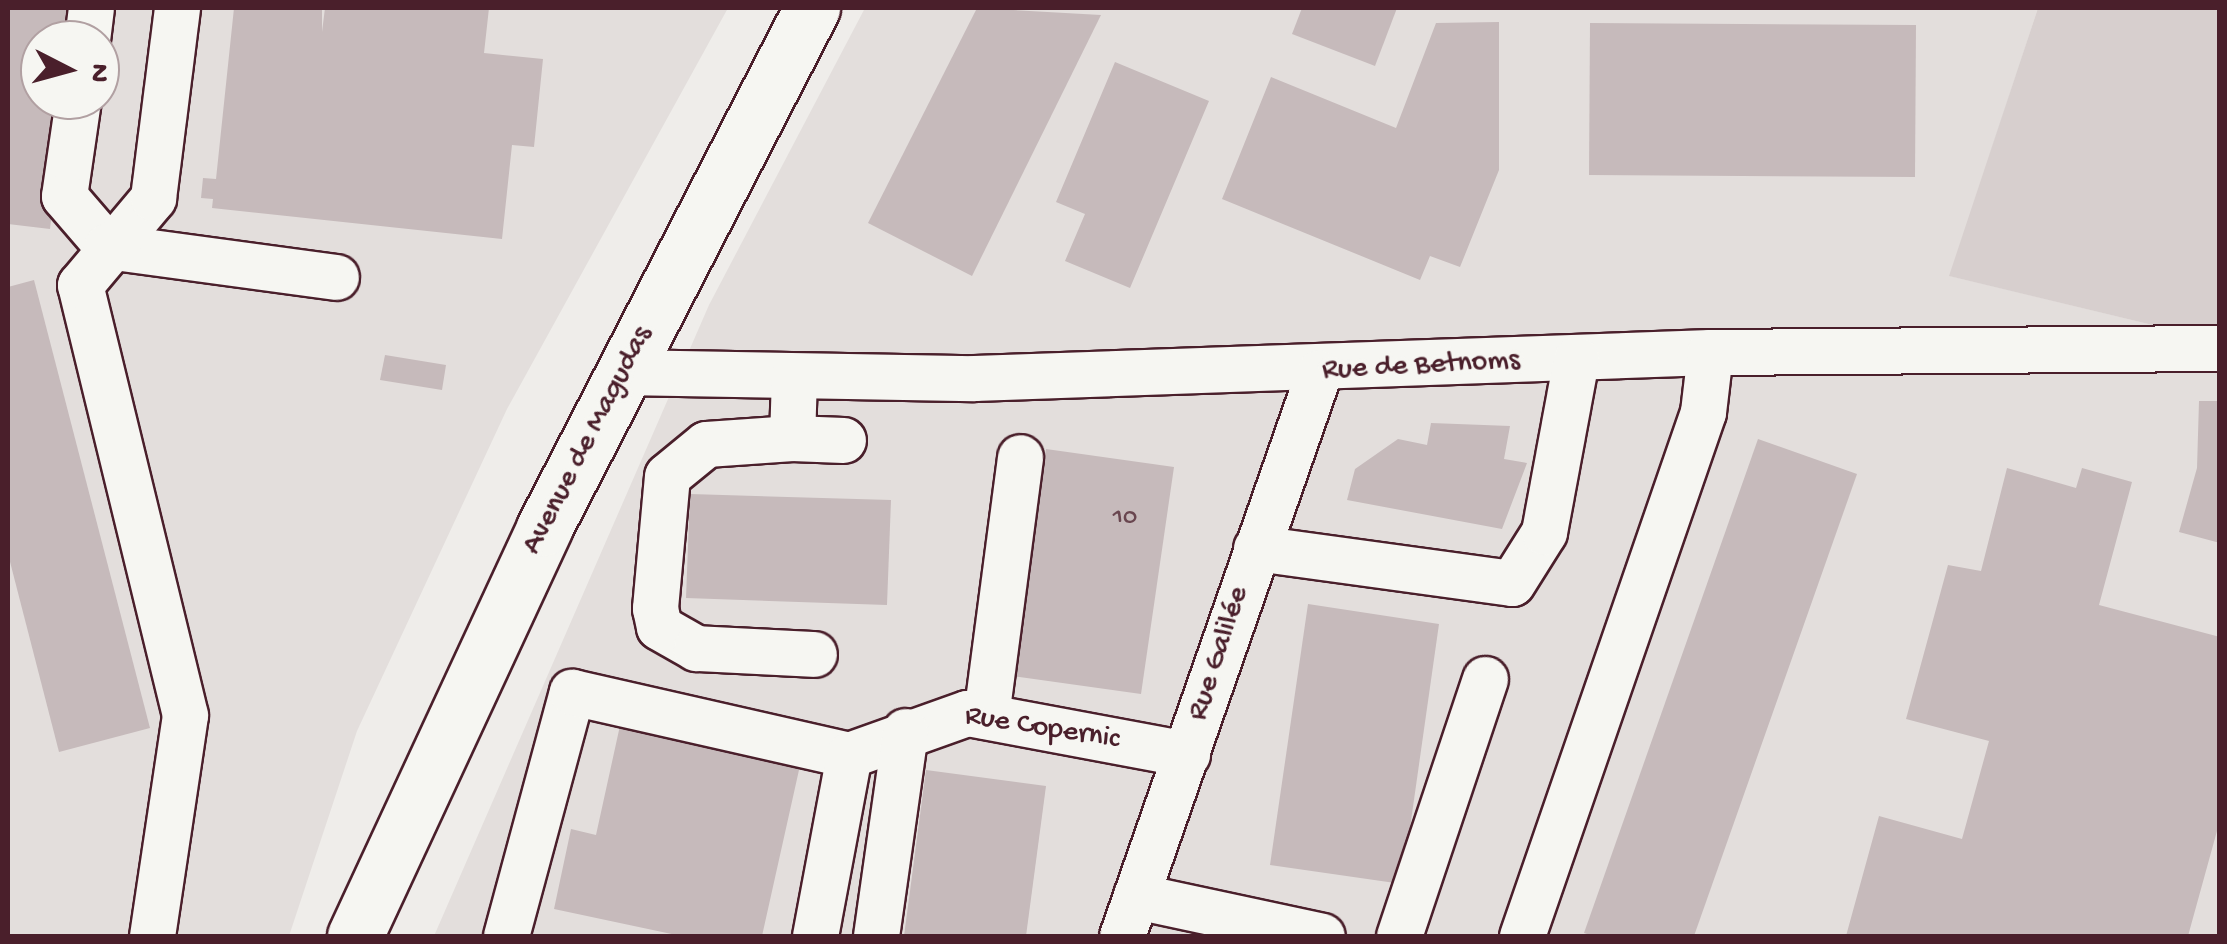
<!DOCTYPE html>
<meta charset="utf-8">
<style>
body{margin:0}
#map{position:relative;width:2227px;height:944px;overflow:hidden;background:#efedea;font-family:"Gochi Hand",sans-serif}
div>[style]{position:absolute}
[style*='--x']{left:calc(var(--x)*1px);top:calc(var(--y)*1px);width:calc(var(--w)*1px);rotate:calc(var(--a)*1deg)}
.built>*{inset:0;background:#e3dedc}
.green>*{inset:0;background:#d7cfce}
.building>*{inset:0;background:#c6babb}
.roads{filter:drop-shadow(2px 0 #4a1f2b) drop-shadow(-2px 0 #4a1f2b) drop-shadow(0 2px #4a1f2b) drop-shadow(0 -2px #4a1f2b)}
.minor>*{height:45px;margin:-22.5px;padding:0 22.5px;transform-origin:22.5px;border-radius:22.5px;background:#f6f6f2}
.major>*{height:55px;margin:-27.5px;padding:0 27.5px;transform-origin:27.5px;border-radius:27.5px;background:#f6f6f2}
span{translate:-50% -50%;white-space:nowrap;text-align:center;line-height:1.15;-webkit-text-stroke:8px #f6f6f2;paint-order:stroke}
.number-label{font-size:25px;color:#69464f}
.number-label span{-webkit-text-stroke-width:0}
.street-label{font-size:30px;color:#4a1f2b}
.frame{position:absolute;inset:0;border:10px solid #4a1f2b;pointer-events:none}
.north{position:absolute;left:20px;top:20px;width:100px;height:100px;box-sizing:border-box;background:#f6f6f2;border:2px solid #b1a0a2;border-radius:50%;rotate:96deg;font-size:28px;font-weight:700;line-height:40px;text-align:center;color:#4a1f2b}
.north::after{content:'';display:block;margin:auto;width:35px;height:45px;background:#4a1f2b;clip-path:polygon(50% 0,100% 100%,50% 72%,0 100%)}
</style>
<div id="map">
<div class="built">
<div style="clip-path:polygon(evenodd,8px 8px,728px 8px,507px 409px,357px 731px,289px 936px,8px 936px,8px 8px,40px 40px,100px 40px,100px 100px,40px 100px,40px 40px)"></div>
<div style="clip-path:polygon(865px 8px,2038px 8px,1950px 276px,2219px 341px,2219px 936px,434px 936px,709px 305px)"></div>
</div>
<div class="green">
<div style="clip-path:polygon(2038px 8px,2219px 8px,2219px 341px,1949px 276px)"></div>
</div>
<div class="building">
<div style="clip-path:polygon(8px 8px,74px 8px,70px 40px,40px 40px,40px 100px,64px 100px,50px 229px,8px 224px)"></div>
<div style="clip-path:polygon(234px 8px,322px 8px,322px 32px,325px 8px,489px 8px,484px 53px,543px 59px,534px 147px,512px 145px,502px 239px,212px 208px,213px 199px,201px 198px,203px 178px,216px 179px)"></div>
<div style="clip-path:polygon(977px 8px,1101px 15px,972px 276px,868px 223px)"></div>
<div style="clip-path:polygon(1302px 8px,1397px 8px,1375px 66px,1292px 34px)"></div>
<div style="clip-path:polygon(1499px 22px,1499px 170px,1460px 267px,1430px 256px,1420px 280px,1222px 199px,1271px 77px,1396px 128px,1436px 23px)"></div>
<div style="clip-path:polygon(1590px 23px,1916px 25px,1915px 177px,1589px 175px)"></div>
<div style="clip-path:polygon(1115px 62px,1209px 101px,1130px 288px,1065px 261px,1085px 214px,1056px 202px)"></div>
<div style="clip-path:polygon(34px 280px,150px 728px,59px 752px,8px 554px,8px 287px)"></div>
<div style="clip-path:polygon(385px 355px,446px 365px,442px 390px,380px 380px)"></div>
<div style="clip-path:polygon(2199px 401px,2220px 401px,2220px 543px,2179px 532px,2197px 468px)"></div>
<div style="clip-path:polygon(1431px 423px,1510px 426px,1504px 459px,1527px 463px,1502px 529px,1347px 500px,1355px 469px,1398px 439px,1427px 445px)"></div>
<div style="clip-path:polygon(1758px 439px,1857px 474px,1694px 936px,1593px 936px,1584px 933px)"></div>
<div style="clip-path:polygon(1046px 449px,1174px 467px,1141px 694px,1013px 676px)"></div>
<div style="clip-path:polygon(2007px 468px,2076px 488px,2082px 468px,2132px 482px,2099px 605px,2220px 637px,2220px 820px,2188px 936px,1846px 936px,1879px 816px,1962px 839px,1989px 741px,1906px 719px,1948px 565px,1981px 571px)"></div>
<div style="clip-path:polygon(690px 494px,891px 500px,887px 605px,686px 598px)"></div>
<div style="clip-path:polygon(1308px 604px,1439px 624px,1402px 884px,1270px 865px)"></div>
<div style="clip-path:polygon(621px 721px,801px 761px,762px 936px,681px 936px,554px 909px,571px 829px,596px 835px)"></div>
<div style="clip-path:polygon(926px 770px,1046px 786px,1026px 936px,904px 936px)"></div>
</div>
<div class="roads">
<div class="minor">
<div style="--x:87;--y:40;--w:32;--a:-83"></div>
<div style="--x:78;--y:100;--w:97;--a:98.3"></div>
<div style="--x:64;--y:196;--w:66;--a:49.3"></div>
<div style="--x:107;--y:246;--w:231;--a:7.7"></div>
<div style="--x:622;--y:372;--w:352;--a:1"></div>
<div style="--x:974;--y:378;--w:736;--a:-2.02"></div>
<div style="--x:1710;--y:352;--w:510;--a:-0.45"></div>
<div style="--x:794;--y:376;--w:62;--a:91.8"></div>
<div style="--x:792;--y:438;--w:86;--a:176"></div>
<div style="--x:706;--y:444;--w:50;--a:140.6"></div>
<div style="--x:667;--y:476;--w:133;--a:95.2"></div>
<div style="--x:655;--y:608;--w:19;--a:78"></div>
<div style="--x:659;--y:627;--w:43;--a:29.6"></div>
<div style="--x:696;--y:648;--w:118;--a:2.9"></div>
<div style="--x:792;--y:438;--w:51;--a:2.2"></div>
<div style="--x:1256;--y:548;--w:258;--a:7.8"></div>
<div style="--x:1512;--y:583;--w:60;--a:-57.9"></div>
<div style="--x:1544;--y:532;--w:176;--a:-79.5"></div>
<div style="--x:986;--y:716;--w:261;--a:-82.5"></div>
<div style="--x:1136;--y:896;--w:190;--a:12.1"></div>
<div style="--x:152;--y:936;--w:223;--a:-81.5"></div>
<div style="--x:185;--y:715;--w:443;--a:-103.7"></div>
<div style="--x:80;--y:285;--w:114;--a:-50"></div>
<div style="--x:153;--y:198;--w:192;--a:-82.8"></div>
<div style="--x:506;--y:936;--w:253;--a:-74.9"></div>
<div style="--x:572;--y:692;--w:284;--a:12.8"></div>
<div style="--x:815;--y:936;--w:184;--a:-79.4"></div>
<div style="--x:849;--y:755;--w:125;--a:-19.6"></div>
<div style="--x:967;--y:713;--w:224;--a:10.6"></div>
<div style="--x:876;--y:936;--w:207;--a:-81.9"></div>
<div style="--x:1122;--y:936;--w:597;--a:-70.75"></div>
<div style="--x:1399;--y:936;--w:271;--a:-71.5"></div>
<div style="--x:1522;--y:936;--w:554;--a:-70.94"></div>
<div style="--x:1703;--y:412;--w:60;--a:-83.3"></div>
</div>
<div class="major">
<div style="--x:355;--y:936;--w:450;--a:-65.1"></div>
<div style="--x:544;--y:528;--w:585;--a:-62.73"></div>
</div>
</div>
<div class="number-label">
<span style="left:1125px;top:519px">10</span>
</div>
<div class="street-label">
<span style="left:1421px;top:367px;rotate:-3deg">Rue de Betnoms</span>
<span style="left:589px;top:441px;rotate:-63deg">Avenue de Magudas</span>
<span style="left:1220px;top:654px;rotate:-72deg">Rue Galilée</span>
<span style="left:1042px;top:729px;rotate:9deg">Rue Copernic</span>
</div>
<div class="frame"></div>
<div class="north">N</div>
</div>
